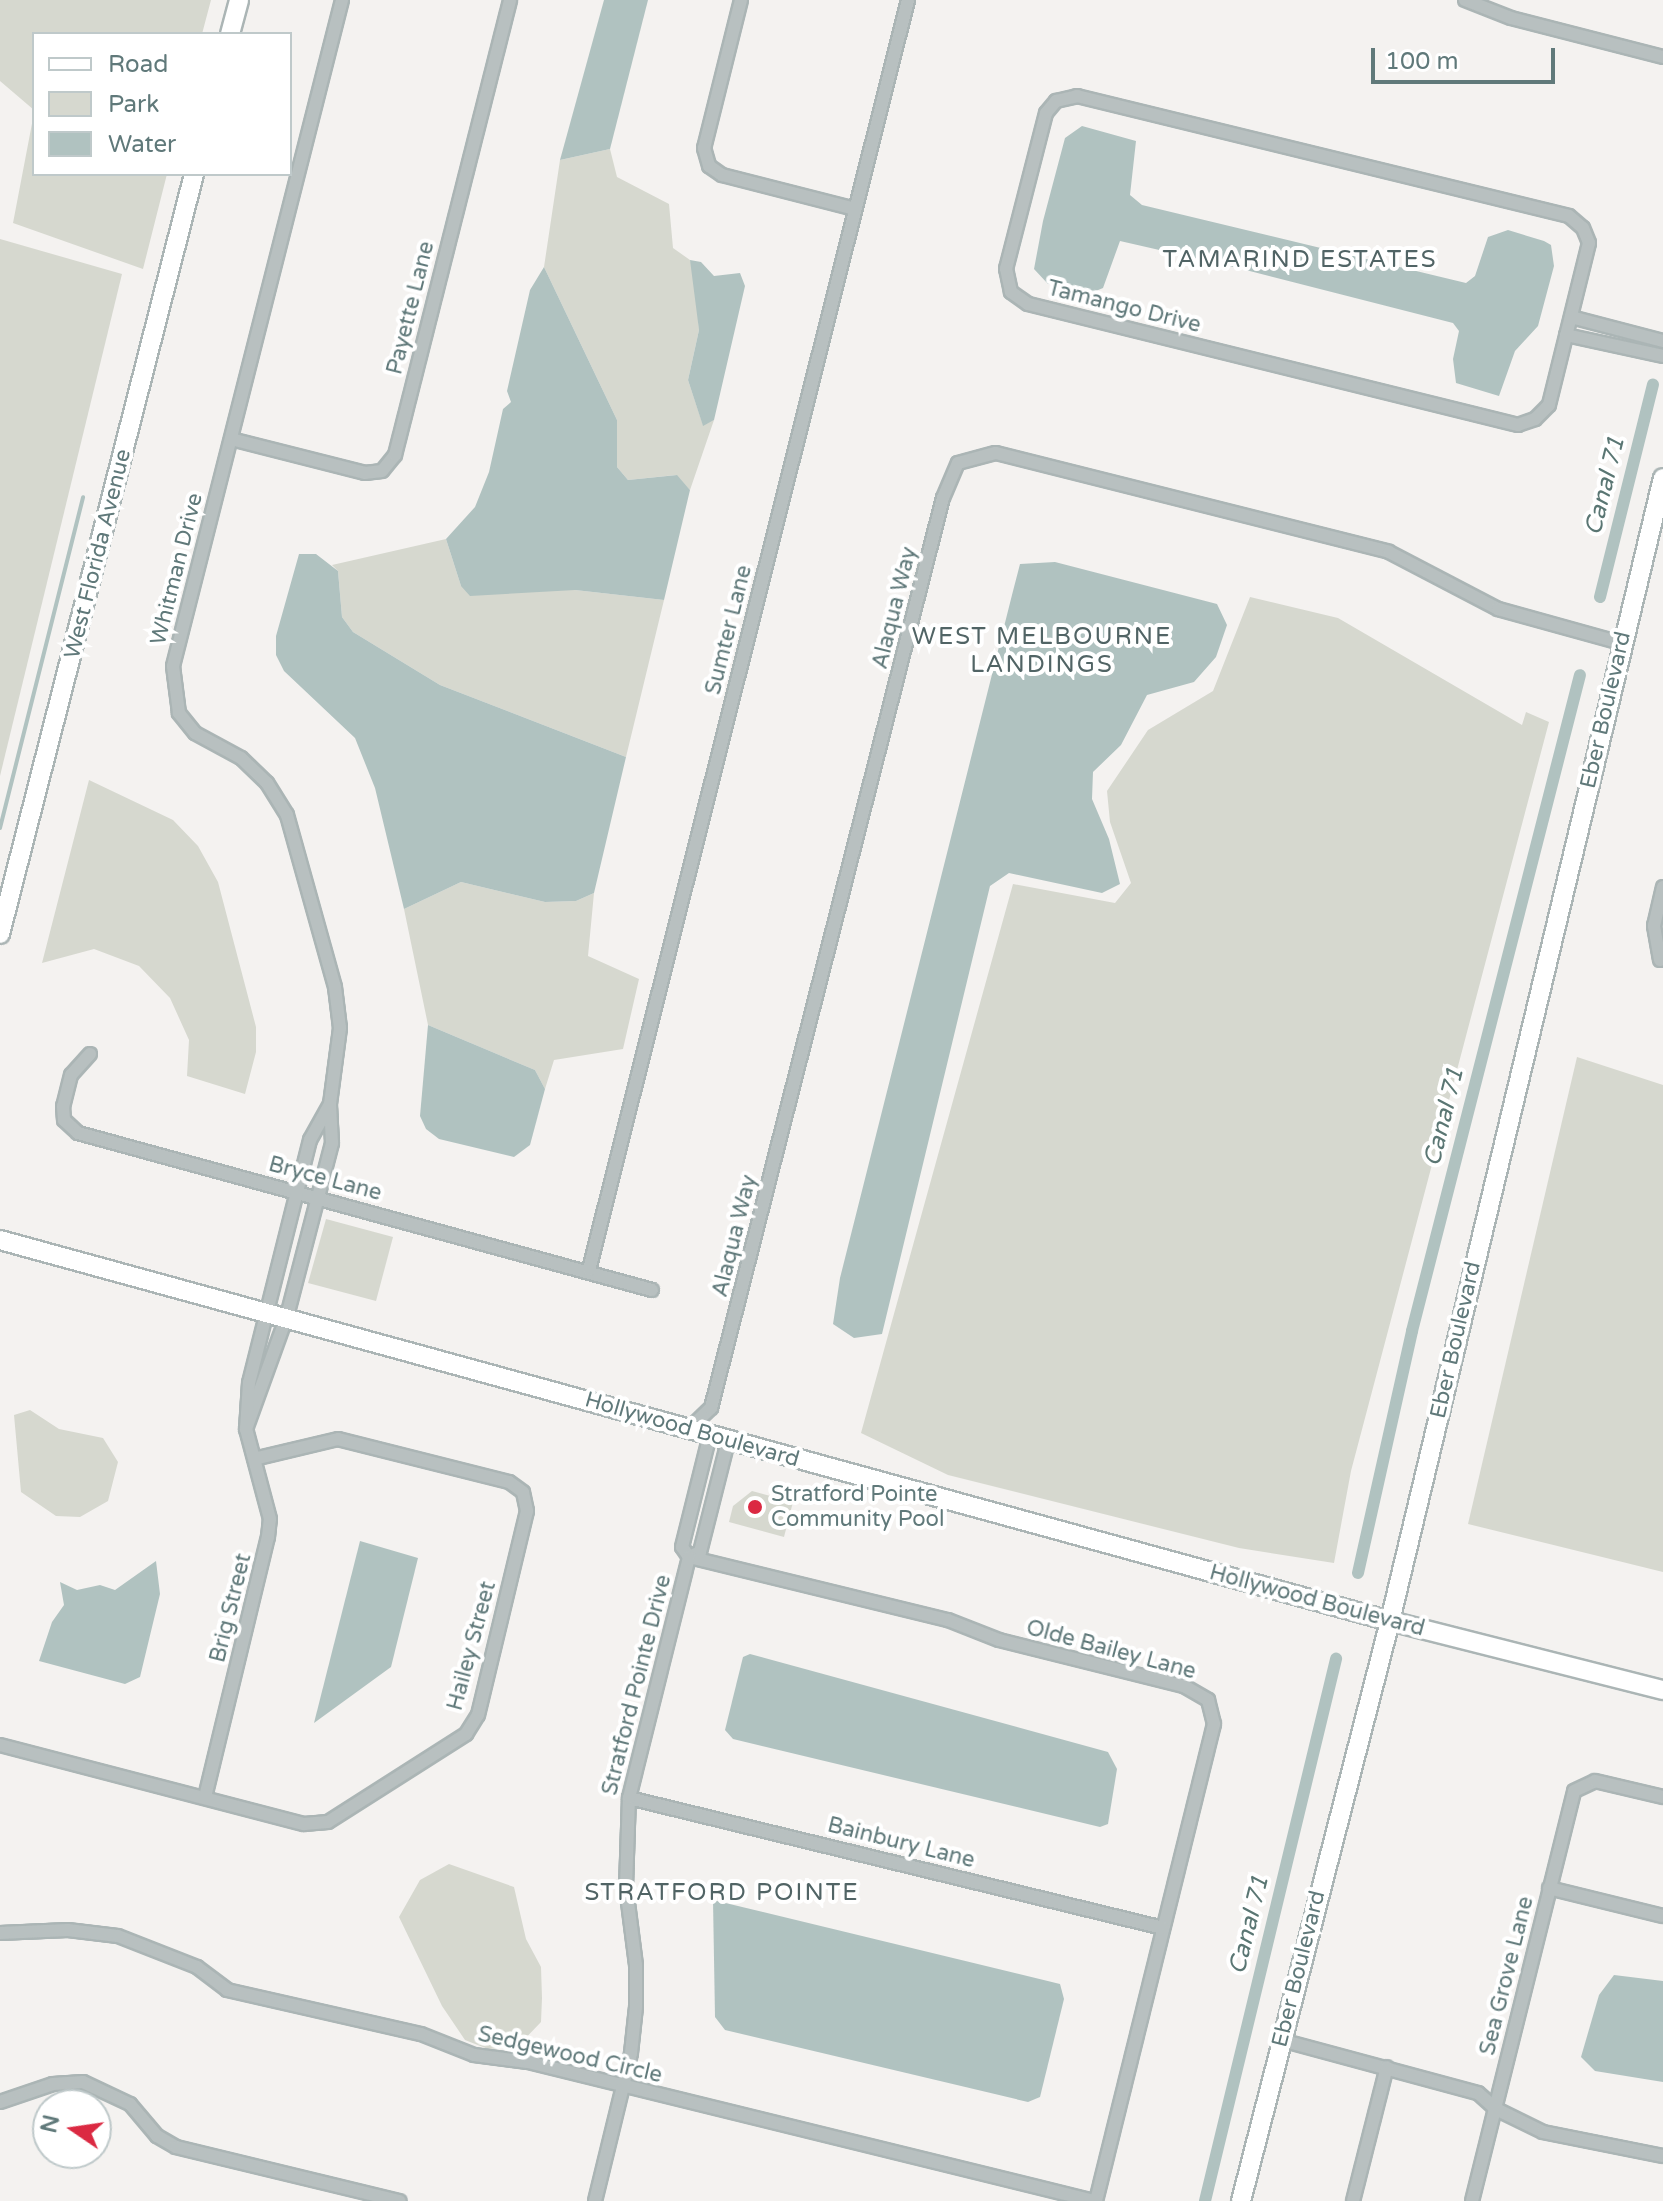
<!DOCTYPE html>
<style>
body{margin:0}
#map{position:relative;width:1663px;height:2201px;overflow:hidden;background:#f4f2f0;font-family:"Varela Round",sans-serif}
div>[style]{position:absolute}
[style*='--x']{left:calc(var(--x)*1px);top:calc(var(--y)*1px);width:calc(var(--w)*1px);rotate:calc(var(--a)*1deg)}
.green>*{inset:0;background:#d6d8cf}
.water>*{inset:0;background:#b0c2c0}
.stream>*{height:4px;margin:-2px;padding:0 2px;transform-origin:2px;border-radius:2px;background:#b0c2c0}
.canal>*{height:12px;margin:-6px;padding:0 6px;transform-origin:6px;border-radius:6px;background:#b0c2c0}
.roads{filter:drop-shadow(2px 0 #abb5b5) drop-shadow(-2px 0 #abb5b5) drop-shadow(0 2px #abb5b5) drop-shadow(0 -2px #abb5b5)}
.street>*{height:12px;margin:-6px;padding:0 6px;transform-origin:6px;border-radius:6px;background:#b8c0c0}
.secondary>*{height:18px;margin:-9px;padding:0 9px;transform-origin:9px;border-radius:9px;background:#fff}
.dots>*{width:22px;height:22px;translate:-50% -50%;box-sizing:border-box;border:4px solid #fff;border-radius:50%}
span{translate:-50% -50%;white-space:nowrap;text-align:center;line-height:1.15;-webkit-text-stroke:8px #fff;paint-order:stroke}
.street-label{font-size:22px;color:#60797a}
.poi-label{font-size:22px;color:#60797a}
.left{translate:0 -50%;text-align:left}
.neighbourhood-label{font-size:24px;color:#516465;letter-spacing:2px}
.water-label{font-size:24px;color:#5a7673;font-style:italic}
.legend{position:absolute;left:32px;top:32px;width:260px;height:144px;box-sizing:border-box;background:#fff;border:2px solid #bfc9ca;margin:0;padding:10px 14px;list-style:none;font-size:24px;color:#60797a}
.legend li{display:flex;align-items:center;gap:16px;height:40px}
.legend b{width:40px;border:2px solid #bfc9ca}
.north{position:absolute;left:32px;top:2089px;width:80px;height:80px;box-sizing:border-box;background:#fff;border:2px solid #bfc9ca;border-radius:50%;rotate:283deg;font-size:22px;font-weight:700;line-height:32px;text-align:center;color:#60797a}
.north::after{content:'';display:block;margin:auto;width:28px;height:36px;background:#db2942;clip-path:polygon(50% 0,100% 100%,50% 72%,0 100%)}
.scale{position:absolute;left:1371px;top:48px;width:184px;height:36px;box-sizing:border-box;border:4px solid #60797a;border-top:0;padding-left:10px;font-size:24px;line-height:28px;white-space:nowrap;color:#60797a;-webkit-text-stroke:6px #fff;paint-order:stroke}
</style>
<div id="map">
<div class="green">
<div style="clip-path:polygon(0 0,211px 0,202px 34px,34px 34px,34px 110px,0 81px)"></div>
<div style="clip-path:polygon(34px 113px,34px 174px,167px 174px,143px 269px,13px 223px)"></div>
<div style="clip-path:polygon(610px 149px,617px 177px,669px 204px,673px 248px,690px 260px,696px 276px,699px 330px,688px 380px,703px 425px,714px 420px,690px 490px,676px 475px,628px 480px,617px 467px,617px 420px,544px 267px,560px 160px)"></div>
<div style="clip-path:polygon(0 239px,122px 274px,0 776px)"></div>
<div style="clip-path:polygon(446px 539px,461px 586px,575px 590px,664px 600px,626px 757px,440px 685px,353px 632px,342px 617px,338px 571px,332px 565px)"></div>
<div style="clip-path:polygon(1250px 597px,1338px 618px,1522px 725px,1526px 712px,1549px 722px,1351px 1471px,1334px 1563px,1239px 1548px,948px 1475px,861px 1433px,1013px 884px,1115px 903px,1131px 883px,1110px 822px,1107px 791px,1148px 730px,1213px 691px)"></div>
<div style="clip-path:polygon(89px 780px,173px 820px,198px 846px,218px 882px,256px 1027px,256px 1052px,245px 1094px,187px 1076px,189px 1040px,170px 998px,139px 966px,94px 949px,42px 963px)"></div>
<div style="clip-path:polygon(461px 882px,545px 902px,576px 901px,594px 893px,588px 956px,639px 979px,623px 1049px,554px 1060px,545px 1089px,535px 1070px,428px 1025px,404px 909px)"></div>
<div style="clip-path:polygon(1577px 1057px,1663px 1085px,1663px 1572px,1468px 1524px)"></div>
<div style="clip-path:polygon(326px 1219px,393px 1237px,376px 1301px,308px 1283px)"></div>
<div style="clip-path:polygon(30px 1410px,59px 1429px,103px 1438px,118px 1462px,108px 1501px,80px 1517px,56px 1516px,21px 1492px,14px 1415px)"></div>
<div style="clip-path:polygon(752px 1491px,793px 1502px,784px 1537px,729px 1522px,733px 1506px)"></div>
<div style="clip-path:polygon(449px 1864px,514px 1887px,526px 1939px,541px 1967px,542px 1998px,541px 2022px,517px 2047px,488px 2049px,465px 2040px,442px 2006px,399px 1917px,420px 1880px)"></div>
</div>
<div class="water">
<div style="clip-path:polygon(604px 0,648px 0,610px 149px,560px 160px)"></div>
<div style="clip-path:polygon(1082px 126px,1136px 141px,1130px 195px,1142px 205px,1466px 283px,1475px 276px,1488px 237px,1508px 230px,1544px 241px,1551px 245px,1554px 266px,1538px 326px,1515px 351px,1499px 396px,1456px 383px,1453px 359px,1459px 331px,1453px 323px,1238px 268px,1120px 241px,1103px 288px,1091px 293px,1048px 284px,1034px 269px,1043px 221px,1065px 138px)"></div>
<div style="clip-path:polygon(690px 260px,701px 262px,714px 276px,740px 273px,745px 286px,714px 420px,703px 426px,688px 380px,699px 330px)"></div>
<div style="clip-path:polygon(544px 267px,617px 420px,617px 467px,628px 480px,677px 475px,690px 490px,664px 600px,575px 590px,470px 596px,461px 586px,446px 539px,475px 507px,489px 472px,503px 409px,511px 402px,507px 391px,530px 290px)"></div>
<div style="clip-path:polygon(299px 554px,316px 554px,338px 571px,342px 617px,353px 632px,440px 685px,626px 757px,594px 893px,576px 901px,545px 902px,461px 882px,404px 909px,375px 788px,355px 738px,284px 671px,276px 655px,276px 636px)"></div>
<div style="clip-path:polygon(1055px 562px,1217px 604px,1227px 625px,1216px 657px,1194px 682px,1147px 695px,1121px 745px,1093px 772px,1092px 799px,1109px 839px,1120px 884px,1102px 893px,1009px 873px,990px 886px,882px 1334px,854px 1338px,833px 1324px,840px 1278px,1013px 591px,1020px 564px)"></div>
<div style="clip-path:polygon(428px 1025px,535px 1070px,545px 1089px,530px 1145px,514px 1157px,439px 1139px,426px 1129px,420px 1116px)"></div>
<div style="clip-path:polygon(360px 1541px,418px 1558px,391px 1667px,314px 1723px)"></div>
<div style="clip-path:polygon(156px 1561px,160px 1594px,140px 1677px,125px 1684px,39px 1661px,52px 1622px,64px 1605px,60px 1582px,77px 1590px,100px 1585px,115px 1590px)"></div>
<div style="clip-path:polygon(750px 1654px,1108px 1752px,1117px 1769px,1108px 1824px,1100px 1827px,733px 1739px,725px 1730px,743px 1657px)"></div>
<div style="clip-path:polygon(713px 1900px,1060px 1984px,1064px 1999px,1040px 2097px,1028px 2102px,725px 2030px,715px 2017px)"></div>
<div style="clip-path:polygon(1614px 1975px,1663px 1981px,1663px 2082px,1595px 2071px,1581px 2057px,1599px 1995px)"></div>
</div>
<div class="stream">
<div style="--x:0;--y:828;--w:341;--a:-75.9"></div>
</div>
<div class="canal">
<div style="--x:1600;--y:597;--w:219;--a:-76"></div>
<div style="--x:1358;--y:1573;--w:248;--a:-77.4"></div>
<div style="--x:1412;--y:1331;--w:677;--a:-75.64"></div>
<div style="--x:1205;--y:2201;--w:558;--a:-76.41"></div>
</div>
<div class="roads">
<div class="street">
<div style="--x:741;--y:0;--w:153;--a:104"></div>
<div style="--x:704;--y:148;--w:19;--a:74"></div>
<div style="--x:709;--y:166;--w:16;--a:35"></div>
<div style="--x:722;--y:175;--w:137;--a:14.3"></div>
<div style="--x:1465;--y:0;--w:49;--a:21.4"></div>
<div style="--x:1511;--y:18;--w:157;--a:14.4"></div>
<div style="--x:1077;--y:96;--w:506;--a:13.71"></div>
<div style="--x:1569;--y:216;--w:18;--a:41"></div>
<div style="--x:1583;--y:228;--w:16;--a:68"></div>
<div style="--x:1589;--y:243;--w:167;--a:103.9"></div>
<div style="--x:1549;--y:405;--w:20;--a:135"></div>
<div style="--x:1535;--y:419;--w:18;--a:161"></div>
<div style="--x:1518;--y:425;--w:505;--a:-166.13"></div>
<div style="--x:1028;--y:304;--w:21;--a:-145"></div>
<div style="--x:1011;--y:292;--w:24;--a:-102"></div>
<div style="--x:1006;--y:269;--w:161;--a:-75.6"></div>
<div style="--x:1046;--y:113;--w:16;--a:-50"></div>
<div style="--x:1056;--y:101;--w:22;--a:-13"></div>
<div style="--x:1571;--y:317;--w:95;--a:14.6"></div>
<div style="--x:1566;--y:335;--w:99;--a:12.2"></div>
<div style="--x:231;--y:439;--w:138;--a:14.2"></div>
<div style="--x:365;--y:473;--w:17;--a:-7"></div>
<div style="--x:382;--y:471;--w:21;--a:-51"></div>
<div style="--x:395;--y:455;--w:469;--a:-75.8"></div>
<div style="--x:1660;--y:960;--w:35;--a:-100"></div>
<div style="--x:1654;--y:926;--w:40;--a:-77"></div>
<div style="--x:90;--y:1054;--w:28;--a:132"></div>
<div style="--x:71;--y:1075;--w:32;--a:104"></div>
<div style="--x:63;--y:1106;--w:14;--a:86"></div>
<div style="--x:64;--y:1120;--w:19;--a:43"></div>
<div style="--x:78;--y:1133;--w:595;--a:15.3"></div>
<div style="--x:589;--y:1270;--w:1309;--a:-75.9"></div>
<div style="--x:246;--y:1429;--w:120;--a:-70.1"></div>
<div style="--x:287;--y:1316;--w:179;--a:-75.4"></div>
<div style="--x:332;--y:1143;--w:39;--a:-93"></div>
<div style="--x:330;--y:1104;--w:77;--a:-82.5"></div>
<div style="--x:340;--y:1028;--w:41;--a:-97"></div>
<div style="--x:335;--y:987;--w:179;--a:-105.6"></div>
<div style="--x:287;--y:815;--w:38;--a:-122"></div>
<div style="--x:267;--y:783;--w:36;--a:-136"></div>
<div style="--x:241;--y:758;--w:52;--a:-151.5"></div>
<div style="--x:195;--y:733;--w:26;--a:-129"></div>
<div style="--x:179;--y:713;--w:47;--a:-97.3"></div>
<div style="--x:173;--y:666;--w:687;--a:-75.76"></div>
<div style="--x:688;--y:1430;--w:32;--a:-44"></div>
<div style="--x:711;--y:1408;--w:939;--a:-75.7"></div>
<div style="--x:943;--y:498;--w:38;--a:-67"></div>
<div style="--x:958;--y:463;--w:39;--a:-15"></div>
<div style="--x:996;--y:453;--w:405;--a:14.1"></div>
<div style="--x:1389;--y:552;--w:123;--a:27.6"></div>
<div style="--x:1498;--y:609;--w:128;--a:15.5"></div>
<div style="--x:689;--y:1557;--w:267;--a:13.7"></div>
<div style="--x:948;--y:1620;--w:55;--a:21.4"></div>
<div style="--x:999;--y:1640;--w:191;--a:14"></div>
<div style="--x:1184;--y:1686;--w:28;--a:30"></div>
<div style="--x:1208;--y:1700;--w:25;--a:76"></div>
<div style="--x:1214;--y:1724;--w:491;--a:103.9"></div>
<div style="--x:689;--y:1557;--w:12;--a:-125"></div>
<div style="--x:682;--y:1547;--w:115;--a:-76"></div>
<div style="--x:689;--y:1557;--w:12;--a:-24"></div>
<div style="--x:700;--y:1552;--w:114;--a:-75.8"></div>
<div style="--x:0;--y:1745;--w:314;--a:14.6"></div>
<div style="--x:304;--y:1824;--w:24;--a:-5"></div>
<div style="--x:328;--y:1822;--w:164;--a:-32.5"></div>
<div style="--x:466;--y:1734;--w:22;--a:-58"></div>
<div style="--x:478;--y:1715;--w:210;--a:-76.5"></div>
<div style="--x:527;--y:1511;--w:19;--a:-102"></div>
<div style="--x:523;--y:1492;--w:17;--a:-144"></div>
<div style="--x:509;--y:1482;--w:176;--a:-165.9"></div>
<div style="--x:338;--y:1439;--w:86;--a:166.6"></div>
<div style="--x:205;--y:1797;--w:268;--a:-76.4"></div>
<div style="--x:268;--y:1537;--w:18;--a:-84"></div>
<div style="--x:270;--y:1519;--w:93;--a:-104.9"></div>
<div style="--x:246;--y:1429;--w:46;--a:-86.3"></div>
<div style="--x:249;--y:1383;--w:251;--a:-75.9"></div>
<div style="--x:310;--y:1140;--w:41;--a:-60.9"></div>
<div style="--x:629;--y:1798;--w:550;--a:13.68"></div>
<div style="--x:1549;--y:1888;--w:117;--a:13.8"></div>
<div style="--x:0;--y:1933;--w:68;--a:-2.5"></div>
<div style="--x:68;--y:1930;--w:50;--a:6.8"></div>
<div style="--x:118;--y:1936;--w:85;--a:21.4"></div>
<div style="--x:197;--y:1967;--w:38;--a:37"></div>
<div style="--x:227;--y:1990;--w:199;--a:12.8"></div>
<div style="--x:421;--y:2034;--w:57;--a:21.6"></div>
<div style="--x:474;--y:2055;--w:54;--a:7.4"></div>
<div style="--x:528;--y:2062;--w:583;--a:13.8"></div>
<div style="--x:1281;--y:2040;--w:204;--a:15.1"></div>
<div style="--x:1478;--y:2093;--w:24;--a:42"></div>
<div style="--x:1496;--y:2109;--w:52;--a:26.1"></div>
<div style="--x:1543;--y:2132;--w:122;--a:11.3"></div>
<div style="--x:0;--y:2102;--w:56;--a:-18.8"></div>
<div style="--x:53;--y:2084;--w:30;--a:-4"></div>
<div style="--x:83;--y:2082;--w:52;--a:25.1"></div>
<div style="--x:130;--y:2104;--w:42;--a:49.8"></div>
<div style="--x:157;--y:2136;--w:22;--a:30"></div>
<div style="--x:176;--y:2147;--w:230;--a:13.6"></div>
<div style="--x:595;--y:2201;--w:152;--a:-76.3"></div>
<div style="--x:631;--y:2053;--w:46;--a:-83.8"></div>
<div style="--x:636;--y:2007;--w:42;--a:-90"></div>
<div style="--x:636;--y:1965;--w:79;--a:-97.3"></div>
<div style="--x:626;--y:1887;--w:89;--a:-88.1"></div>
<div style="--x:629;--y:1798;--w:248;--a:-76"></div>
<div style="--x:1353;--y:2201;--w:138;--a:-75.8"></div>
<div style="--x:1472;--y:2201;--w:422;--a:-76"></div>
<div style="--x:1574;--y:1791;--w:23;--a:-25"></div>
<div style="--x:1595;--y:1781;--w:70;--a:13.2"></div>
</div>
<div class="secondary">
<div style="--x:230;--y:34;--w:35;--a:-75"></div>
<div style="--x:0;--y:934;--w:784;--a:-75.68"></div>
<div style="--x:0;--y:1240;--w:1441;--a:15.33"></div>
<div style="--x:1390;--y:1621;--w:282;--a:14.2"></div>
<div style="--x:1241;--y:2201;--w:599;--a:-75.59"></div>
<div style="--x:1390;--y:1621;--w:1175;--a:-76.57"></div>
</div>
</div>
<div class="dots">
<div style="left:755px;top:1507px;background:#db2942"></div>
</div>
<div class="street-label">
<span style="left:1124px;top:307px;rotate:14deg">Tamango Drive</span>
<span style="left:411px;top:308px;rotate:-76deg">Payette Lane</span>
<span style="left:98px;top:554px;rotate:-76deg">West Florida Avenue</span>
<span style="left:177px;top:569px;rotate:-76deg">Whitman Drive</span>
<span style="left:895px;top:608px;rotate:-76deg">Alaqua Way</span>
<span style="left:729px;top:630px;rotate:-76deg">Sumter Lane</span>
<span style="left:1606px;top:710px;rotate:-77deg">Eber Boulevard</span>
<span style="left:325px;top:1179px;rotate:15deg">Bryce Lane</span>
<span style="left:735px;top:1236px;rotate:-76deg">Alaqua Way</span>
<span style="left:1456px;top:1340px;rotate:-77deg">Eber Boulevard</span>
<span style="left:692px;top:1430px;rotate:16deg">Hollywood Boulevard</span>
<span style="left:1317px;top:1601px;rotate:15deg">Hollywood Boulevard</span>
<span style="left:231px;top:1608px;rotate:-76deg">Brig Street</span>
<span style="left:472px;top:1646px;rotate:-75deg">Hailey Street</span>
<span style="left:1111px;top:1650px;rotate:15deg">Olde Bailey Lane</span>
<span style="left:637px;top:1685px;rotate:-76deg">Stratford Pointe Drive</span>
<span style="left:901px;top:1843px;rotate:14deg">Bainbury Lane</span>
<span style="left:1299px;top:1969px;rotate:-76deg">Eber Boulevard</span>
<span style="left:1507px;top:1976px;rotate:-76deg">Sea Grove Lane</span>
<span style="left:570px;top:2055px;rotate:13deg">Sedgewood Circle</span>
</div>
<div class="poi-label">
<span class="left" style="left:771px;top:1507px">Stratford Pointe<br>Community Pool</span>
</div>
<div class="neighbourhood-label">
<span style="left:1300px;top:260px">TAMARIND ESTATES</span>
<span style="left:1042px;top:651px">WEST MELBOURNE<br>LANDINGS</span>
<span style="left:722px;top:1893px">STRATFORD POINTE</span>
</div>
<div class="water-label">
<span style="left:1605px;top:486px;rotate:-76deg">Canal 71</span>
<span style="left:1444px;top:1117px;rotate:-76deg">Canal 71</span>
<span style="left:1249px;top:1925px;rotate:-76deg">Canal 71</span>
</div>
<ul class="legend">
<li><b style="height:10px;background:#fff"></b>Road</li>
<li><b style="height:22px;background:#d6d8cf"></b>Park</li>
<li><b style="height:22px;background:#b0c2c0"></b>Water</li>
</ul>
<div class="north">N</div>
<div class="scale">100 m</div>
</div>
